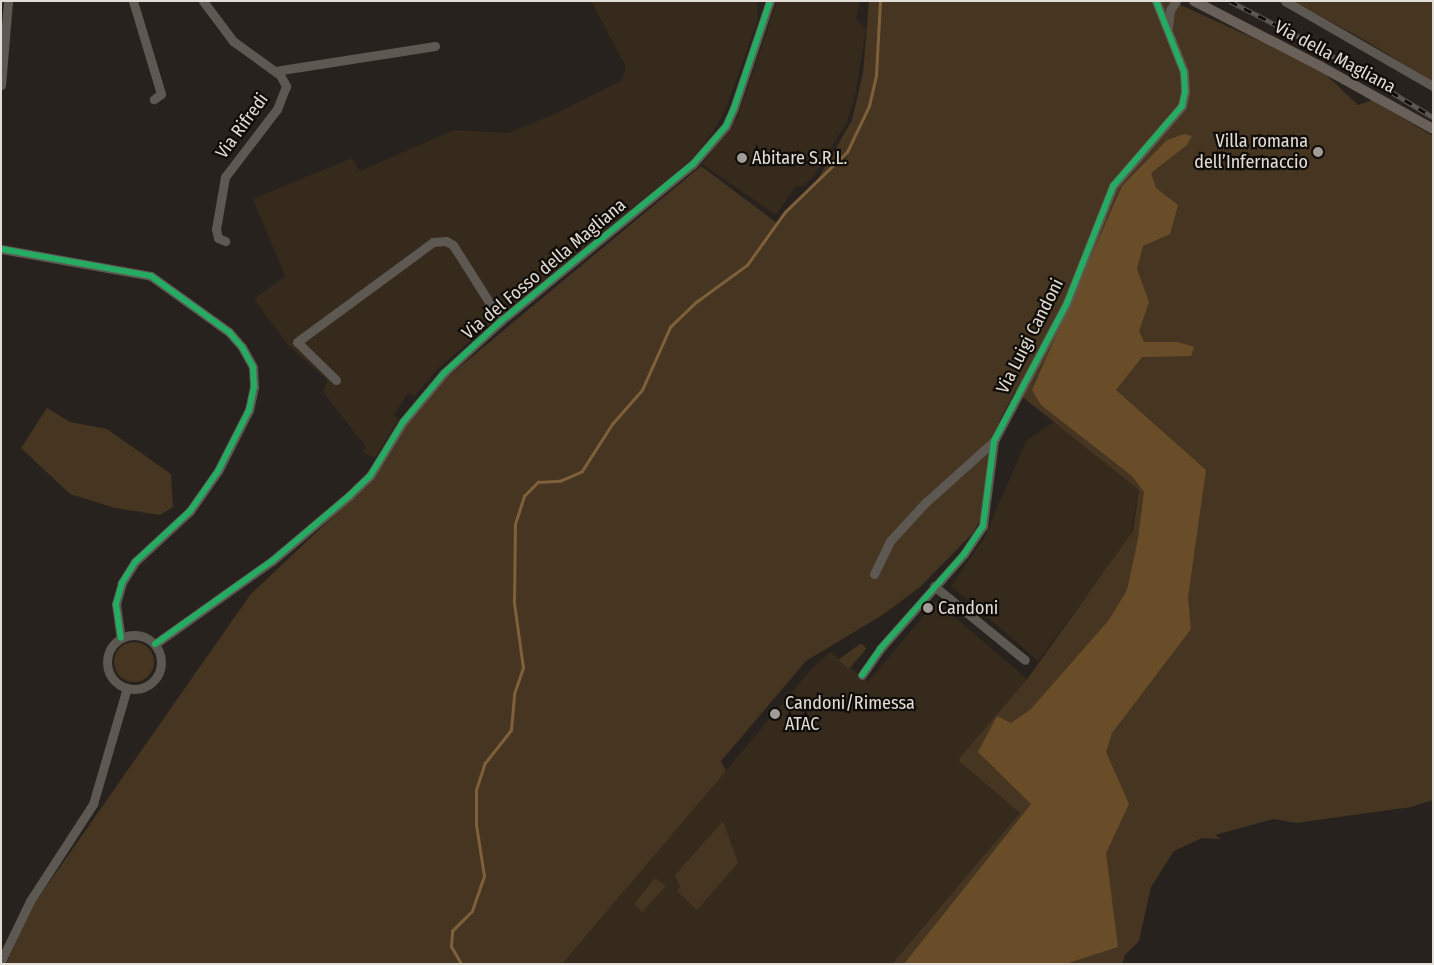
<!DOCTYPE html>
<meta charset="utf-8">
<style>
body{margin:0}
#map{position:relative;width:1434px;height:965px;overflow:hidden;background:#27221d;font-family:"Fira Sans Condensed",sans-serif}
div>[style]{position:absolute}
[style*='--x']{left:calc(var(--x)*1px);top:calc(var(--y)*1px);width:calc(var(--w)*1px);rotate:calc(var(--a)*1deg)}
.built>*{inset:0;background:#362a1c}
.green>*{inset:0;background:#463521}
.round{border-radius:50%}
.forest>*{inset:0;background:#694d29}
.stream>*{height:2.5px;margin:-1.25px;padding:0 1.25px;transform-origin:1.25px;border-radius:1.25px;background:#7e603b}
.minor>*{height:9px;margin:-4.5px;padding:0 4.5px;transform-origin:4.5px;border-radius:4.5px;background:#5d5852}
.minor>.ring{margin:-4.5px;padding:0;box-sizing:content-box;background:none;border:9px solid #5d5852;border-radius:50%}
.major>*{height:10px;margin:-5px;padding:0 5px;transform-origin:5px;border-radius:5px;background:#686059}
.rail>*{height:4.5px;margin-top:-2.25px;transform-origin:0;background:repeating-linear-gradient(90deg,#100d08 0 8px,#5d5954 0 16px);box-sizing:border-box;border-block:1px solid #5d5954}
.cycleway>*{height:6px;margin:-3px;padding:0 3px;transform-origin:3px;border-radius:3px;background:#26ab63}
.dots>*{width:14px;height:14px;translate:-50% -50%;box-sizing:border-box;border:2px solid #100d08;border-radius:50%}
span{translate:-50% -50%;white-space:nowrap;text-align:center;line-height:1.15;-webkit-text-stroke:4.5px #100d08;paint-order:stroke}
.street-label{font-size:18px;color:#e3ddd7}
.poi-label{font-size:18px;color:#e3ddd7}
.right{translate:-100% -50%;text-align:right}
.left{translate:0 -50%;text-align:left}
.frame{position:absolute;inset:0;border:2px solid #e3ddd7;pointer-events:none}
</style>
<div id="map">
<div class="built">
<div style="clip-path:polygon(591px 1px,757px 1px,758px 19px,727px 106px,713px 132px,693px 158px,488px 326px,437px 369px,415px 396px,408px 393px,394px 415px,399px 419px,375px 458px,363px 452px,365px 446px,323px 392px,327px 380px,287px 344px,254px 299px,285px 276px,253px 199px,352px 158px,360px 171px,454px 130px,508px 133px,555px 114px,621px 81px,626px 67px)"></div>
<div style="clip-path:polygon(777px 1px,860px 1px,856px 19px,866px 29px,856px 92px,847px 122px,814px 176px,804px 186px,796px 186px,776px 215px,702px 164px,738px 116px)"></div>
<div style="clip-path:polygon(1055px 421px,1139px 490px,1130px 538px,1038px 661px,951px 586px,984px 538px,1026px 441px)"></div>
<div style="clip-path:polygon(936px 601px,1027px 679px,962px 758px,1020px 813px,892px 964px,562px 964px,814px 666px,831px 652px,868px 682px)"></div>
</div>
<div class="green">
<div style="clip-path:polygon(869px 1px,1172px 1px,1319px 68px,1358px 105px,1372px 100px,1433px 136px,1433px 800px,1411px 807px,1296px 823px,1274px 819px,1215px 835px,1221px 839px,1202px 838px,1174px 851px,1151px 887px,1139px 941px,1125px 955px,1122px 964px,892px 964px,1020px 813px,958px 760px,1028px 678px,1133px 531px,1139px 490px,1015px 391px,999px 422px,982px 517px,973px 533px,920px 587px,884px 614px,806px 661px,721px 761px,726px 771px,562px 964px,6px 964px,32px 907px,250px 595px,363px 488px,427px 394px,701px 166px,777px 223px,818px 179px,852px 120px,863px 73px)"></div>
<div style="clip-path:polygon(1293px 1px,1433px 1px,1433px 82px,1366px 41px)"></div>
<div style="clip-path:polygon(47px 408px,70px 422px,107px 429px,171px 474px,173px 507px,160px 515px,115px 508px,70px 494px,21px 448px)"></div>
<div class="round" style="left:114px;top:642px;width:40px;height:40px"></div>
<div style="clip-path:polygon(860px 644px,864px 645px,866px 649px,849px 669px,838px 660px)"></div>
<div style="clip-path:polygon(723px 821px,738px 863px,697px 910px,677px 891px,680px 887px,675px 875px)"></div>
<div style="clip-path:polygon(655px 878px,666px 886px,642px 912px,634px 904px)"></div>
</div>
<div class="forest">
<div style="clip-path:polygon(1184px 134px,1192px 136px,1187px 145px,1151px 173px,1156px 188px,1178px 205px,1170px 234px,1143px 246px,1137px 269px,1149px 302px,1139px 331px,1144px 342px,1178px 342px,1194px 347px,1191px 356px,1142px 357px,1116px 390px,1206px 470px,1188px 597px,1191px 629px,1112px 733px,1106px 752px,1129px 804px,1106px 853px,1118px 947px,1065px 964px,904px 964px,1031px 804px,978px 752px,997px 716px,1011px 723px,1031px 709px,1109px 620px,1127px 590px,1138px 539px,1144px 492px,1132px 476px,1041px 405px,1032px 390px,1122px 186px,1167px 140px)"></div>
</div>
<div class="stream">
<div style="--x:461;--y:964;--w:20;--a:-120"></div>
<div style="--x:451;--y:947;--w:16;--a:-86"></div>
<div style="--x:452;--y:931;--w:28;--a:-45"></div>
<div style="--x:472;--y:911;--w:37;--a:-71"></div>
<div style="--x:484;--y:876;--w:52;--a:-98.9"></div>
<div style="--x:476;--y:825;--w:35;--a:-90"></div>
<div style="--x:476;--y:790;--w:28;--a:-72"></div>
<div style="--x:485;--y:763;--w:42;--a:-51.8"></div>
<div style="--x:511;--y:730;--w:36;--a:-85"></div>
<div style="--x:514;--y:694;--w:28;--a:-71"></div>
<div style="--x:523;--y:668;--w:66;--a:-97.9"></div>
<div style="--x:514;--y:603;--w:79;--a:-89.3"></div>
<div style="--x:515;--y:524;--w:29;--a:-72"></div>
<div style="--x:524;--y:496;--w:20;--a:-45"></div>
<div style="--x:538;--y:482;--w:22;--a:-3"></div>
<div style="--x:560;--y:481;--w:24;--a:-24"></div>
<div style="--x:582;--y:471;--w:56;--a:-57.4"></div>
<div style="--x:612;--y:424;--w:45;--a:-48.6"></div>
<div style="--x:642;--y:390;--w:69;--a:-66"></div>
<div style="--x:670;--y:327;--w:36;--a:-44"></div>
<div style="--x:696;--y:302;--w:63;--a:-36"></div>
<div style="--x:747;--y:265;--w:65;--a:-54.4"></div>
<div style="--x:785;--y:212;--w:86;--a:-44.1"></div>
<div style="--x:847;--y:152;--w:51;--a:-64.4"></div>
<div style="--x:869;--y:106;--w:32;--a:-77"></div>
<div style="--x:876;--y:75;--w:74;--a:-86.9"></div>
</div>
<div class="minor">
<div style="--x:133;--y:1;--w:97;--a:73.2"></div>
<div style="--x:161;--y:94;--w:9;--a:144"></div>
<div style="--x:203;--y:1;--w:50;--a:53.1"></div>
<div style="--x:233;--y:41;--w:58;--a:35.9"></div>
<div style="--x:280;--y:75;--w:13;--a:61"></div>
<div style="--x:286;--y:86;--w:25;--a:111"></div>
<div style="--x:277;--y:109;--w:86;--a:127.4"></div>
<div style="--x:225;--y:177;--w:53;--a:99.8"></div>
<div style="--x:216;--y:229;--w:9;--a:77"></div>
<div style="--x:218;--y:238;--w:8;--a:23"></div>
<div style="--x:1285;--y:1;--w:171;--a:29.9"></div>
<div style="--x:1168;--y:27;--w:17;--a:-83"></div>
<div style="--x:1170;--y:10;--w:11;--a:-56"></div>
<div style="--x:275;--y:71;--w:162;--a:-8.9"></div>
<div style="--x:1;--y:85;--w:84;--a:-85.2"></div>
<div style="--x:1;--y:249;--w:152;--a:10.2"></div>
<div style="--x:151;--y:276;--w:96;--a:35.7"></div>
<div style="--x:229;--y:332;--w:20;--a:49"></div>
<div style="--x:242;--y:347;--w:23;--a:61"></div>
<div style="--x:253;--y:367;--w:20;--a:87"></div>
<div style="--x:254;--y:387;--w:24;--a:102"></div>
<div style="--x:249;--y:410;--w:68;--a:116.9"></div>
<div style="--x:218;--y:471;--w:49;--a:125"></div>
<div style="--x:190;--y:511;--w:75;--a:137.2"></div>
<div style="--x:135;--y:562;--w:25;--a:122"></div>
<div style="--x:122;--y:583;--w:22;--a:106"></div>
<div style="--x:116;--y:604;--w:34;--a:82"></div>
<div style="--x:336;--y:380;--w:54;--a:-135.7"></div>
<div style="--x:297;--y:342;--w:169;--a:-36.3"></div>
<div style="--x:433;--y:242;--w:13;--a:-4"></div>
<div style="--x:446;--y:241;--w:8;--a:30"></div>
<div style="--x:453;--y:245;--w:90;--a:57.7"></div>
<div style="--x:874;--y:574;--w:37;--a:-64"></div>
<div style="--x:890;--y:541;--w:52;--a:-47.4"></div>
<div style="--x:925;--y:503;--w:93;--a:-41.9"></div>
<div style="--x:934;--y:586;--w:117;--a:39.1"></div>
<div class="ring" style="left:107px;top:635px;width:45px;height:45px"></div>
<div style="--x:155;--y:644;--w:143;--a:-35.4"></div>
<div style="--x:272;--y:561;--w:101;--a:-40.2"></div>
<div style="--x:349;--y:496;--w:29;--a:-44"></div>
<div style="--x:370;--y:476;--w:63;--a:-58.6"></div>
<div style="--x:403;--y:422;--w:64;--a:-50.1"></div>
<div style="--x:444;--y:373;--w:77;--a:-42.4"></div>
<div style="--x:501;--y:321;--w:248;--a:-39.3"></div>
<div style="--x:693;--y:164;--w:50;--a:-49"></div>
<div style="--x:726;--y:126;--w:20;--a:-66"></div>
<div style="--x:734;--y:108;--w:113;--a:-71.4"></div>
<div style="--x:862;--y:675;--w:32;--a:-55"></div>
<div style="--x:880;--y:649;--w:127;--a:-48.5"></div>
<div style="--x:964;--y:554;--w:34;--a:-56"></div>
<div style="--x:983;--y:526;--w:86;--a:-82.6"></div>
<div style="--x:994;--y:441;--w:156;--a:-62.1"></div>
<div style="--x:1067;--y:303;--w:126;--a:-68.5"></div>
<div style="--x:1113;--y:186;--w:106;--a:-49.2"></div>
<div style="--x:1182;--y:106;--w:14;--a:-78"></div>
<div style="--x:1185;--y:92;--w:20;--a:-93"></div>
<div style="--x:1184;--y:72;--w:76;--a:-111.5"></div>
<div style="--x:1;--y:961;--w:67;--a:-64.2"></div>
<div style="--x:30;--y:901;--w:116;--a:-57"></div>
<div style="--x:93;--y:804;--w:121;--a:-73.7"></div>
</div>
<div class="major">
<div style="--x:1194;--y:1;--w:142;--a:27.3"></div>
<div style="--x:1320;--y:66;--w:129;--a:29.1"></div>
</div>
<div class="rail">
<div style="--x:1230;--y:1;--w:89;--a:27.4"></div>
<div style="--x:1309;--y:42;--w:145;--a:31.2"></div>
</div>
<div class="cycleway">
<div style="--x:1;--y:249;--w:152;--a:10.2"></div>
<div style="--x:151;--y:276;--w:96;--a:35.7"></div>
<div style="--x:229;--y:332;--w:20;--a:49"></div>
<div style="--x:242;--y:347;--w:23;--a:61"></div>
<div style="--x:253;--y:367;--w:20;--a:87"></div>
<div style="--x:254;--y:387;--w:24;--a:102"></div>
<div style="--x:249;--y:410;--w:68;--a:116.9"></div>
<div style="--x:218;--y:471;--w:49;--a:125"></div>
<div style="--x:190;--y:511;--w:75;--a:137.2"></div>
<div style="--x:135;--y:562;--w:25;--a:122"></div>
<div style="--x:122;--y:583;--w:22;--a:106"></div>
<div style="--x:116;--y:604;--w:34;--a:82"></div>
<div style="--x:155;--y:644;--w:143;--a:-35.4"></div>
<div style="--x:272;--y:561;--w:101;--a:-40.2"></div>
<div style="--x:349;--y:496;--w:29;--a:-44"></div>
<div style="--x:370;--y:476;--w:63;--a:-58.6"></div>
<div style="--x:403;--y:422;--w:64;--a:-50.1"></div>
<div style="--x:444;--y:373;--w:77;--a:-42.4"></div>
<div style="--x:501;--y:321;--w:248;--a:-39.3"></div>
<div style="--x:693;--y:164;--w:50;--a:-49"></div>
<div style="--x:726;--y:126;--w:20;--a:-66"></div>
<div style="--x:734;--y:108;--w:113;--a:-71.4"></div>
<div style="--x:862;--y:675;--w:32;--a:-55"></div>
<div style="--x:880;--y:649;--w:127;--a:-48.5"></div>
<div style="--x:964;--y:554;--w:34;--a:-56"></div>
<div style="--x:983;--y:526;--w:86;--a:-82.6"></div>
<div style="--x:994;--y:441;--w:156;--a:-62.1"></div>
<div style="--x:1067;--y:303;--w:126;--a:-68.5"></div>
<div style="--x:1113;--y:186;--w:106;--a:-49.2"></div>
<div style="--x:1182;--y:106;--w:14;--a:-78"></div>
<div style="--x:1185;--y:92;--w:20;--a:-93"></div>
<div style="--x:1184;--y:72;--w:76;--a:-111.5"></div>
</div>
<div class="dots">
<div style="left:1318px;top:152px;background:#a19c96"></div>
<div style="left:742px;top:158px;background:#a19c96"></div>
<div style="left:928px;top:608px;background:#a19c96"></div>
<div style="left:775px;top:714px;background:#a19c96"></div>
</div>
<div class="street-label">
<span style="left:1335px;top:57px;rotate:28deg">Via della Magliana</span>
<span style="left:242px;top:126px;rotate:-54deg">Via Rifredi</span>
<span style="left:544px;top:269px;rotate:-40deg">Via del Fosso della Magliana</span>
<span style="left:1030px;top:336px;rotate:-63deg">Via Luigi Candoni</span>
</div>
<div class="poi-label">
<span class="right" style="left:1308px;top:152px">Villa romana<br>dell’Infernaccio</span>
<span class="left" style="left:752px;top:158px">Abitare S.R.L.</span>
<span class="left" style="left:938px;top:608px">Candoni</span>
<span class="left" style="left:785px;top:714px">Candoni/Rimessa<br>ATAC</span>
</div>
<div class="frame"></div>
</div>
